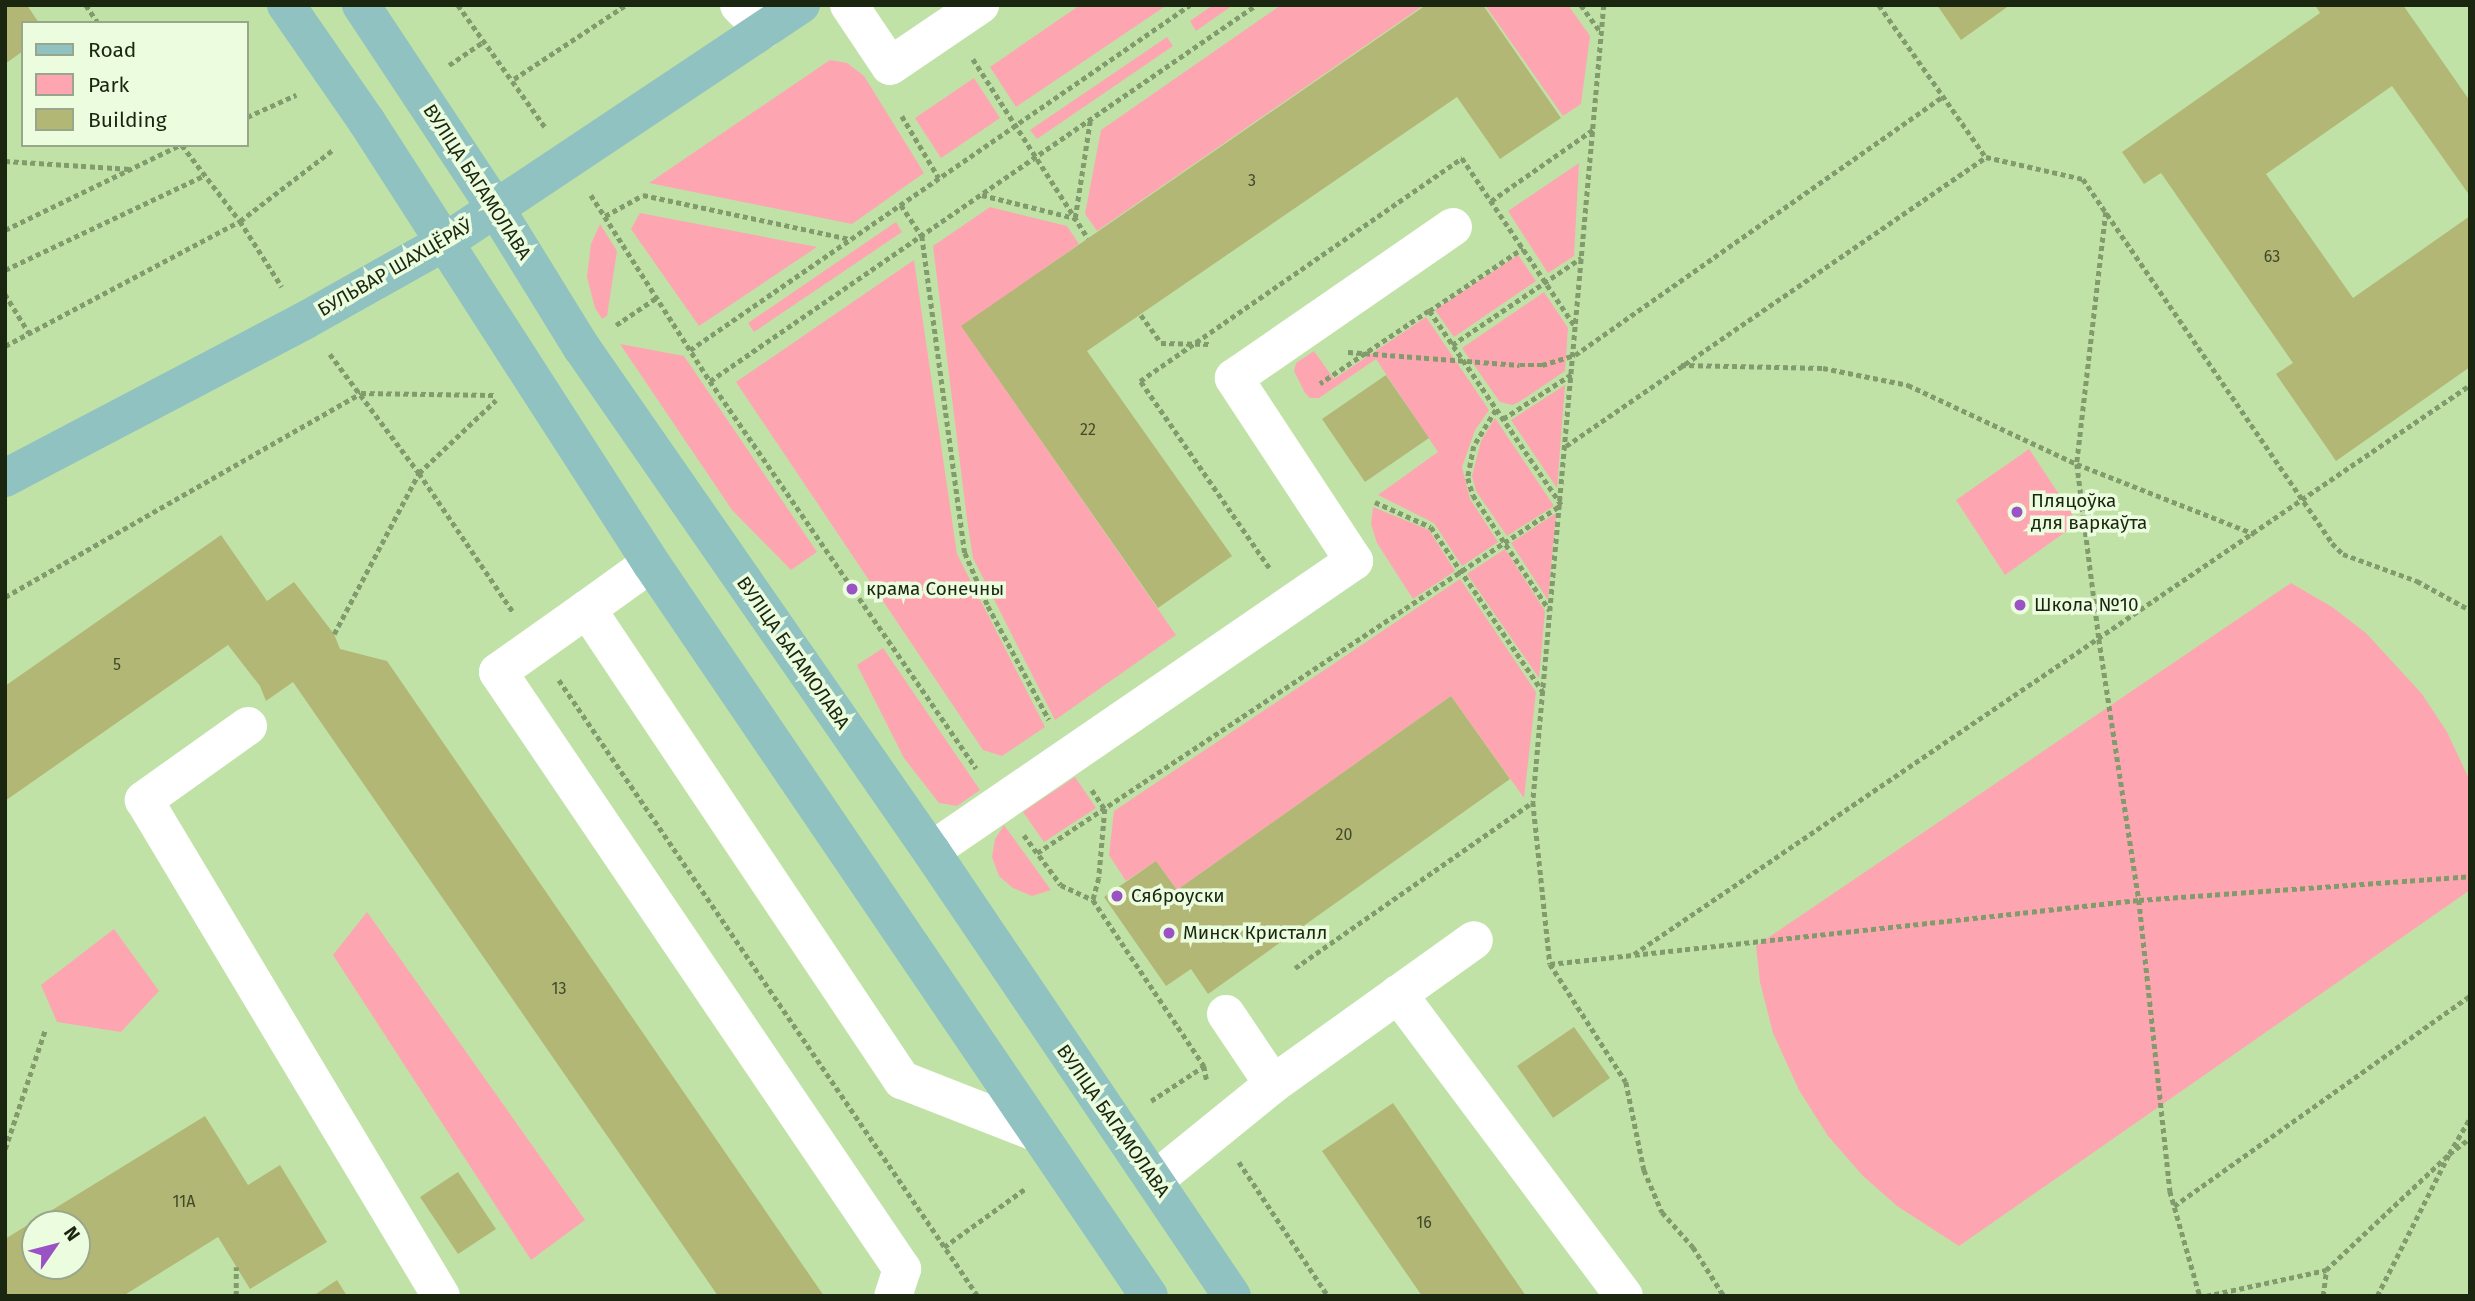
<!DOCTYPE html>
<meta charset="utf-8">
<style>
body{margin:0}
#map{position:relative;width:2475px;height:1301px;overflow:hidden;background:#c1e2a7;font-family:"Fira Sans",sans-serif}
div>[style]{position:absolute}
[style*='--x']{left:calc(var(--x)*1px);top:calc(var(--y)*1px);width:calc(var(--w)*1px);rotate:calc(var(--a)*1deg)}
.green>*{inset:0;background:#fda6b1}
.building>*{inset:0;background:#b3b776}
.path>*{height:4.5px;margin-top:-2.25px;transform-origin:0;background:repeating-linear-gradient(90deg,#829b6d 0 5px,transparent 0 8.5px)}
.minor>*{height:38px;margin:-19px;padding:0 19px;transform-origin:19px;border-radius:19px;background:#fff}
.major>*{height:38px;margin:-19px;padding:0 19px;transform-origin:19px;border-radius:19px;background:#8fc2c0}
.dots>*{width:19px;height:19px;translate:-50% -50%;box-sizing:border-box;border:4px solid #ecfddf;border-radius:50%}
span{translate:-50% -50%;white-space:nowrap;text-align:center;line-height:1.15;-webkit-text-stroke:7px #ecfddf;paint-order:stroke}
.number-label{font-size:16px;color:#404a29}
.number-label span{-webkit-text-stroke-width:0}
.street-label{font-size:19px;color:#1a260f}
.poi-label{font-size:19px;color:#1a260f}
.left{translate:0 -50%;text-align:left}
.frame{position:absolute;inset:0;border:7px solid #1a260f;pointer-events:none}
.legend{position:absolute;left:21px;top:21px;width:228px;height:126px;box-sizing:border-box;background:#ecfddf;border:2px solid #98a78c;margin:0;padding:9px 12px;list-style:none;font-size:21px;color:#1a260f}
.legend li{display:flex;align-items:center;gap:14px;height:35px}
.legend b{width:35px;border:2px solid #98a78c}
.north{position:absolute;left:21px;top:1210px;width:70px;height:70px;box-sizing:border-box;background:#ecfddf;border:2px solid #98a78c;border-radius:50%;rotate:55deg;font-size:19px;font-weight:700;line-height:28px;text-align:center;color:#1a260f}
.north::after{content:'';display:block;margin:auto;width:24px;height:32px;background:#9b52c5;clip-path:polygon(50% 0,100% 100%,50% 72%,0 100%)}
</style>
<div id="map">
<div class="green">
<div style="clip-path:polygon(1080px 5px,1167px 5px,1016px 107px,990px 67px)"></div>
<div style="clip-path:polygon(1213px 5px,1233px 5px,1196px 31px,1190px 21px)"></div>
<div style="clip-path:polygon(1281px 5px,1424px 5px,1097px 231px,1085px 214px,1101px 130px)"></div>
<div style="clip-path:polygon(1485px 5px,1568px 5px,1590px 36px,1581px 104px,1563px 116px)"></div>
<div style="clip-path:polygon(1167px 37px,1173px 46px,1037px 139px,1030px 130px)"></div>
<div style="clip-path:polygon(830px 60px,847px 63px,864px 76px,924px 173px,852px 224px,649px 183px)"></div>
<div style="clip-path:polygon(974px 78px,1000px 118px,941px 158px,915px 118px)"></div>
<div style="clip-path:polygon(1579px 163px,1574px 256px,1548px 273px,1508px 211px)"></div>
<div style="clip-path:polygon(990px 207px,1067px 226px,1079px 244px,962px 327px,1176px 635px,1055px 720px,973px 558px,967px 519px,933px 246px)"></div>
<div style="clip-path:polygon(640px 213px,817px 247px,699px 326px,631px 229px)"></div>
<div style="clip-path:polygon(896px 222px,902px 232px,754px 332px,748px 323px)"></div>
<div style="clip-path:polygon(600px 224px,617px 251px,607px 316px,602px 319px,595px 308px,587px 277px,591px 244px)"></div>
<div style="clip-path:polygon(1518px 255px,1536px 281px,1454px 337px,1435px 310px)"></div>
<div style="clip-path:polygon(914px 260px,957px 554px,1045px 727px,1002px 756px,983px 750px,736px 382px)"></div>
<div style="clip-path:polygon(1544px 292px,1568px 328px,1565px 371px,1519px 402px,1512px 405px,1500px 402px,1462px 348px)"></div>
<div style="clip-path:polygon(1426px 317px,1489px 410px,1475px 430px,1462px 467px,1470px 499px,1498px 542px,1462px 566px,1434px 523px,1378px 495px,1438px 452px,1376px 359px,1319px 398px,1310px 398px,1305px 393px,1294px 371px,1296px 363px,1314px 351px,1334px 379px)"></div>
<div style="clip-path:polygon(620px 344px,684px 356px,817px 552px,791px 570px,732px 510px)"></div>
<div style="clip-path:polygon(1565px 385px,1557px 488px,1511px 420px)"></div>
<div style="clip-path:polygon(1495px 418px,1554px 506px,1507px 536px,1476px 491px,1472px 476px,1481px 441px)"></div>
<div style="clip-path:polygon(2029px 449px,2078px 523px,2005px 575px,1956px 500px)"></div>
<div style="clip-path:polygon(1373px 507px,1429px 530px,1455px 571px,1413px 599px,1377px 543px,1371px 524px)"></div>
<div style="clip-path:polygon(1556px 513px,1548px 600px,1511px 543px)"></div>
<div style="clip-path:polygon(1505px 549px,1545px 611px,1539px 678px,1467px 574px)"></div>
<div style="clip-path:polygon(1460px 579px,1536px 692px,1524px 798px,1451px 696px,1177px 890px,1156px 861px,1126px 881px,1109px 855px,1114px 811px)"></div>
<div style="clip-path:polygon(2291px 583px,2332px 607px,2366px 633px,2422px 694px,2447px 732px,2470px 781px,2470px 890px,1959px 1246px,1897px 1206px,1863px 1176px,1828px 1136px,1799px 1090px,1773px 1033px,1760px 982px,1756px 946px)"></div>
<div style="clip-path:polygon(883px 648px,980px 790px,957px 806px,939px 803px,904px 758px,857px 665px)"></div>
<div style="clip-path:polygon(1075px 777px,1096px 808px,1044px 842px,1023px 812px)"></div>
<div style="clip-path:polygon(1004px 825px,1051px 890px,1032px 896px,1013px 888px,999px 876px,992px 857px,995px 839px)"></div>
<div style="clip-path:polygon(367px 912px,585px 1220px,531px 1260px,333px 955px)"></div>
<div style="clip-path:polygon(114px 929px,159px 991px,121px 1032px,57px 1022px,41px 985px)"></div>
</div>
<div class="building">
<div style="clip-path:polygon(5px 5px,27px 5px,39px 23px,23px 23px,23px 51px,5px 64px)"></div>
<div style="clip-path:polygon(1426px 5px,1483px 5px,1561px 118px,1500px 159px,1457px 97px,1087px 351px,1232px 556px,1158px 608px,961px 326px)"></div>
<div style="clip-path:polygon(1937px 5px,2010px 5px,1961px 40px)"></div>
<div style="clip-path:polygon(2315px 5px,2403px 5px,2470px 101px,2470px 196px,2392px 86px,2266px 174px,2353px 298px,2470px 216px,2470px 367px,2336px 461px,2276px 374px,2293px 363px,2161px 173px,2144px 184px,2122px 152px,2320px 13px)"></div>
<div style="clip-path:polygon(1386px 375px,1429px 438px,1365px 482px,1322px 419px)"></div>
<div style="clip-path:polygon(221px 535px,267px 601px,294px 582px,334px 634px,340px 649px,387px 661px,824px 1296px,718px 1296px,293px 682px,266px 701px,260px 686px,228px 645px,5px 801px,5px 686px)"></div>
<div style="clip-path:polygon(1451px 696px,1510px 779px,1208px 994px,1191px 969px,1166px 986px,1104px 897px,1156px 861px,1177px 890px)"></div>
<div style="clip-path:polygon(1574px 1027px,1610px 1078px,1553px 1118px,1517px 1066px)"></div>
<div style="clip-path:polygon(1393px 1103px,1526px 1296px,1422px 1296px,1322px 1151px)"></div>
<div style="clip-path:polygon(evenodd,205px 1116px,248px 1185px,280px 1165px,327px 1242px,250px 1289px,218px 1237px,123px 1296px,5px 1296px,5px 1239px,205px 1116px,35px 1224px,77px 1224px,77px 1266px,35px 1266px,35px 1224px)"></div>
<div style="clip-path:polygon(458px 1172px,496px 1229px,458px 1254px,420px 1197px)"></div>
<div style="clip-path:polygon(337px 1280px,347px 1296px,313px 1296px)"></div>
</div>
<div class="path">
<div style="--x:86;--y:5;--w:22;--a:56"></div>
<div style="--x:458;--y:5;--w:150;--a:54.5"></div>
<div style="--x:1581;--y:5;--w:34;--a:54"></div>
<div style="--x:1604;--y:5;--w:800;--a:95.09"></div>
<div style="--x:1533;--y:802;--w:163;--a:84"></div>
<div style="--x:1550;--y:964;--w:140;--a:57.2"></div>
<div style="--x:1626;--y:1082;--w:90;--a:78.4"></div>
<div style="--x:1644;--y:1170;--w:46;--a:66.8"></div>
<div style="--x:1662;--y:1212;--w:47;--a:48.5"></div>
<div style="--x:1693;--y:1247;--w:58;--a:57.7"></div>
<div style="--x:1879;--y:5;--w:186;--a:54.9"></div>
<div style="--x:1986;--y:157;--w:99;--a:12.8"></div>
<div style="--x:2083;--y:179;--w:441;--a:55.6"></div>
<div style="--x:2332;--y:543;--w:16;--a:45"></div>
<div style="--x:2343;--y:554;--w:79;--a:20"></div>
<div style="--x:2417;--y:581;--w:60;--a:28.7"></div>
<div style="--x:973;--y:59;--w:213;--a:57.3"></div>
<div style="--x:449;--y:65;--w:41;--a:-34.1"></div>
<div style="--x:514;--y:79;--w:134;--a:-33.5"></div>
<div style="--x:902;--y:116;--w:72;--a:59.2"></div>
<div style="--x:247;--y:117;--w:54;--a:-24.2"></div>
<div style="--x:182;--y:145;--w:96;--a:52.7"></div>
<div style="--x:240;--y:221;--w:78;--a:57.5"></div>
<div style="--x:5;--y:161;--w:126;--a:3.6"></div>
<div style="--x:591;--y:195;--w:221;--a:57.4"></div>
<div style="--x:710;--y:381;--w:470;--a:55.5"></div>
<div style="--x:982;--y:195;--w:96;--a:13.9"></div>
<div style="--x:1075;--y:218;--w:98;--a:-81.2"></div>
<div style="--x:1491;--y:201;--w:126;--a:-35"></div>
<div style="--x:901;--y:205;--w:37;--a:56"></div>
<div style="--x:922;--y:236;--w:320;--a:82.3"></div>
<div style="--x:965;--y:553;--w:58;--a:66.5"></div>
<div style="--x:988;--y:606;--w:129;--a:61.8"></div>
<div style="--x:2106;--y:212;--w:254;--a:96.6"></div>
<div style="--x:2077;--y:464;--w:176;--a:82.8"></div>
<div style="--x:2099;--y:639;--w:264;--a:81.3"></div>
<div style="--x:2139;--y:900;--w:293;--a:83.9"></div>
<div style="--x:2170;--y:1191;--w:109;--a:74.1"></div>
<div style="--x:605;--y:216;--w:43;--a:-28.9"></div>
<div style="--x:643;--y:195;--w:212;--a:12"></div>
<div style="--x:5;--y:230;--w:195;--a:-25.9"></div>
<div style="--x:5;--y:270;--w:221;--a:-25.4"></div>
<div style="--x:5;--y:294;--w:46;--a:58.4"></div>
<div style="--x:1429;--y:311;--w:113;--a:-33.8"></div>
<div style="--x:1141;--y:315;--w:34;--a:54"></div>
<div style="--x:1161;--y:343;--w:49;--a:1.2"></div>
<div style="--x:616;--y:325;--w:48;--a:-34"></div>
<div style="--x:1452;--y:345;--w:156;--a:-34"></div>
<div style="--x:5;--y:346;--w:266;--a:-28"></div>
<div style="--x:240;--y:221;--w:118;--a:-37.5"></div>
<div style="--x:690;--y:350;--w:607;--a:-34.61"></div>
<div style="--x:1348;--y:352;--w:172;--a:4.3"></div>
<div style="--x:1520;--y:365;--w:22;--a:0"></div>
<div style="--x:1542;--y:365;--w:34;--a:-17"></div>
<div style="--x:1575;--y:355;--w:449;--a:-35.1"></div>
<div style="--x:330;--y:354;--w:149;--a:53.2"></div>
<div style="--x:419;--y:473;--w:168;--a:55.9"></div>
<div style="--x:1681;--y:365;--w:142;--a:1.2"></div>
<div style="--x:1823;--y:368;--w:87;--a:11.3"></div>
<div style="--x:1908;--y:385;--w:187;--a:25.1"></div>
<div style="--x:2077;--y:464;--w:191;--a:21.5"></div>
<div style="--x:710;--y:381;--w:663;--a:-34.55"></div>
<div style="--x:1496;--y:410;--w:42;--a:121.4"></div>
<div style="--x:1474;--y:446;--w:33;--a:101"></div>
<div style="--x:1468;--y:478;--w:18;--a:74"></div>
<div style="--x:1473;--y:495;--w:139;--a:56.4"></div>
<div style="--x:1503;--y:419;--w:82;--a:-33.1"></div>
<div style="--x:1566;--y:446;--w:510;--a:-34.53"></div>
<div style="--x:1375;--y:502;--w:61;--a:24.1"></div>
<div style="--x:1431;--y:527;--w:199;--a:55.8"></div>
<div style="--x:1269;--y:568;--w:227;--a:-124.6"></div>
<div style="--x:1140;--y:381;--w:392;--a:-34.7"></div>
<div style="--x:1462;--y:158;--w:202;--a:56.1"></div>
<div style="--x:5;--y:597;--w:410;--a:-29.8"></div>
<div style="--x:361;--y:393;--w:133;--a:0.9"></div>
<div style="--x:334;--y:634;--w:182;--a:-62.2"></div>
<div style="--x:419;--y:473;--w:106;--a:-43.5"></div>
<div style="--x:559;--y:680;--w:745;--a:55.78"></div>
<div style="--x:1092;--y:790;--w:23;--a:56"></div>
<div style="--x:1105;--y:809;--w:69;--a:95"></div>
<div style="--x:1099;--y:878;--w:23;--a:105"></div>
<div style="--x:1024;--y:835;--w:62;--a:53.5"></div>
<div style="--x:1061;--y:885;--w:35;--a:25"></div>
<div style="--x:1093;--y:900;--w:200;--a:56.2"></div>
<div style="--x:1204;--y:1066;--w:16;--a:79"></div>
<div style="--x:1037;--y:853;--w:629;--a:-33.59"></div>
<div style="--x:1561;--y:505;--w:235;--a:-124.2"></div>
<div style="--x:1429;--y:311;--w:131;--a:146.2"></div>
<div style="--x:1634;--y:954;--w:1011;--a:-34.24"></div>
<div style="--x:1550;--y:964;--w:592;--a:-6.2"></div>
<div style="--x:2139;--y:900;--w:332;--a:-4.1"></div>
<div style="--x:1295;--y:968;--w:290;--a:-34.9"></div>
<div style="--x:1151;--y:1101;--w:64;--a:-33.4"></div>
<div style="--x:5;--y:1149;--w:126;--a:-71.4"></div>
<div style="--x:1239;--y:1162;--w:161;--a:56.4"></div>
<div style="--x:2174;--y:1206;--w:363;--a:-35.4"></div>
<div style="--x:944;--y:1247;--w:101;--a:-35.7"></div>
<div style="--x:236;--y:1296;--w:29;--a:-90"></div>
<div style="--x:2206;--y:1296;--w:123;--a:-12.2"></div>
<div style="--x:2326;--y:1270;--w:169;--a:-43.3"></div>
<div style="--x:2449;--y:1154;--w:42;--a:-59.7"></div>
<div style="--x:2323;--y:1296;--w:26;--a:-83"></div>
<div style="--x:2377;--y:1296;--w:159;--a:-63.1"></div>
<div style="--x:2449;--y:1154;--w:26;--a:-37"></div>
</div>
<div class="minor">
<div style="--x:739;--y:5;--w:35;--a:45"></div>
<div style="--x:849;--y:5;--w:73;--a:56.1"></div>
<div style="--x:890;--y:66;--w:109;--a:-34.1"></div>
<div style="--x:651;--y:563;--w:79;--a:144.3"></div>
<div style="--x:587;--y:609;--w:567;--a:56.23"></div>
<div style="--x:902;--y:1080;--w:143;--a:21.4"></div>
<div style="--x:587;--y:609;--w:109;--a:144.7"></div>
<div style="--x:498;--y:672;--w:721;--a:55.91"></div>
<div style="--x:902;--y:1269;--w:28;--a:108"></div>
<div style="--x:248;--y:726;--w:128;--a:144.6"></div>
<div style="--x:144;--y:800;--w:578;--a:59.09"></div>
<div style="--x:931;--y:851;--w:513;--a:-34.43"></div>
<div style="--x:1354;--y:561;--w:219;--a:-123.3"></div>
<div style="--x:1234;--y:378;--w:266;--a:-34.6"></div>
<div style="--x:1398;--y:994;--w:377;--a:53.2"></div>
<div style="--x:1226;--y:1014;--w:84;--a:56.1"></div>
<div style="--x:1155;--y:1180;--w:152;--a:-39.1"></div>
<div style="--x:1273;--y:1084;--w:247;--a:-35.6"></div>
</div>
<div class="major">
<div style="--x:286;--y:5;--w:142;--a:55.3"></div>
<div style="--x:367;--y:122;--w:525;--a:57.22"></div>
<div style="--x:651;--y:563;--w:886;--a:55.81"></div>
<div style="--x:361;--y:5;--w:245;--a:56.5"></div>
<div style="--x:496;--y:209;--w:163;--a:58.3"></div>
<div style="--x:582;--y:348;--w:612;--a:55.25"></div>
<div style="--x:931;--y:851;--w:537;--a:55.93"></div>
<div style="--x:5;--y:478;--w:338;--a:-27.7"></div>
<div style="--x:304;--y:321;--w:162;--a:-29.3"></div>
<div style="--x:445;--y:242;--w:428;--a:-33.7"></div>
</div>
<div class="dots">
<div style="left:2017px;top:512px;background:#9b52c5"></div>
<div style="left:852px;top:589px;background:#9b52c5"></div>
<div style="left:2020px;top:605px;background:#9b52c5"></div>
<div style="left:1117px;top:896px;background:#9b52c5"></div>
<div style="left:1169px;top:933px;background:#9b52c5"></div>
</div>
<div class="number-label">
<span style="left:1252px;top:181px">3</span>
<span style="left:2272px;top:257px">63</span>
<span style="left:1088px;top:430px">22</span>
<span style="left:117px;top:665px">5</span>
<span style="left:1344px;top:835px">20</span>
<span style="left:559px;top:989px">13</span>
<span style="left:184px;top:1202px">11А</span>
<span style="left:1424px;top:1223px">16</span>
</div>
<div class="street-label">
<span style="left:477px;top:182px;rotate:57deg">ВУЛІЦА БАГАМОЛАВА</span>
<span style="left:395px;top:268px;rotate:-30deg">БУЛЬВАР ШАХЦЁРАЎ</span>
<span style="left:793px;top:653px;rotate:55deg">ВУЛІЦА БАГАМОЛАВА</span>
<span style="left:1113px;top:1121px;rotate:55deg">ВУЛІЦА БАГАМОЛАВА</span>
</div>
<div class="poi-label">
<span class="left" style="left:2031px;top:512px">Пляцоўка<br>для варкаўта</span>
<span class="left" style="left:866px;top:589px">крама Сонечны</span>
<span class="left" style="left:2034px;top:605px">Школа №10</span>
<span class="left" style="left:1131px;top:896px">Сяброуски</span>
<span class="left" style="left:1183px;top:933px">Минск Кристалл</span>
</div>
<div class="frame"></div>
<ul class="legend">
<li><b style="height:9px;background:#8fc2c0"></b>Road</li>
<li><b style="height:19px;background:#fda6b1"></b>Park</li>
<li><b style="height:19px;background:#b3b776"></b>Building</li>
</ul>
<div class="north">N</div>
</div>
